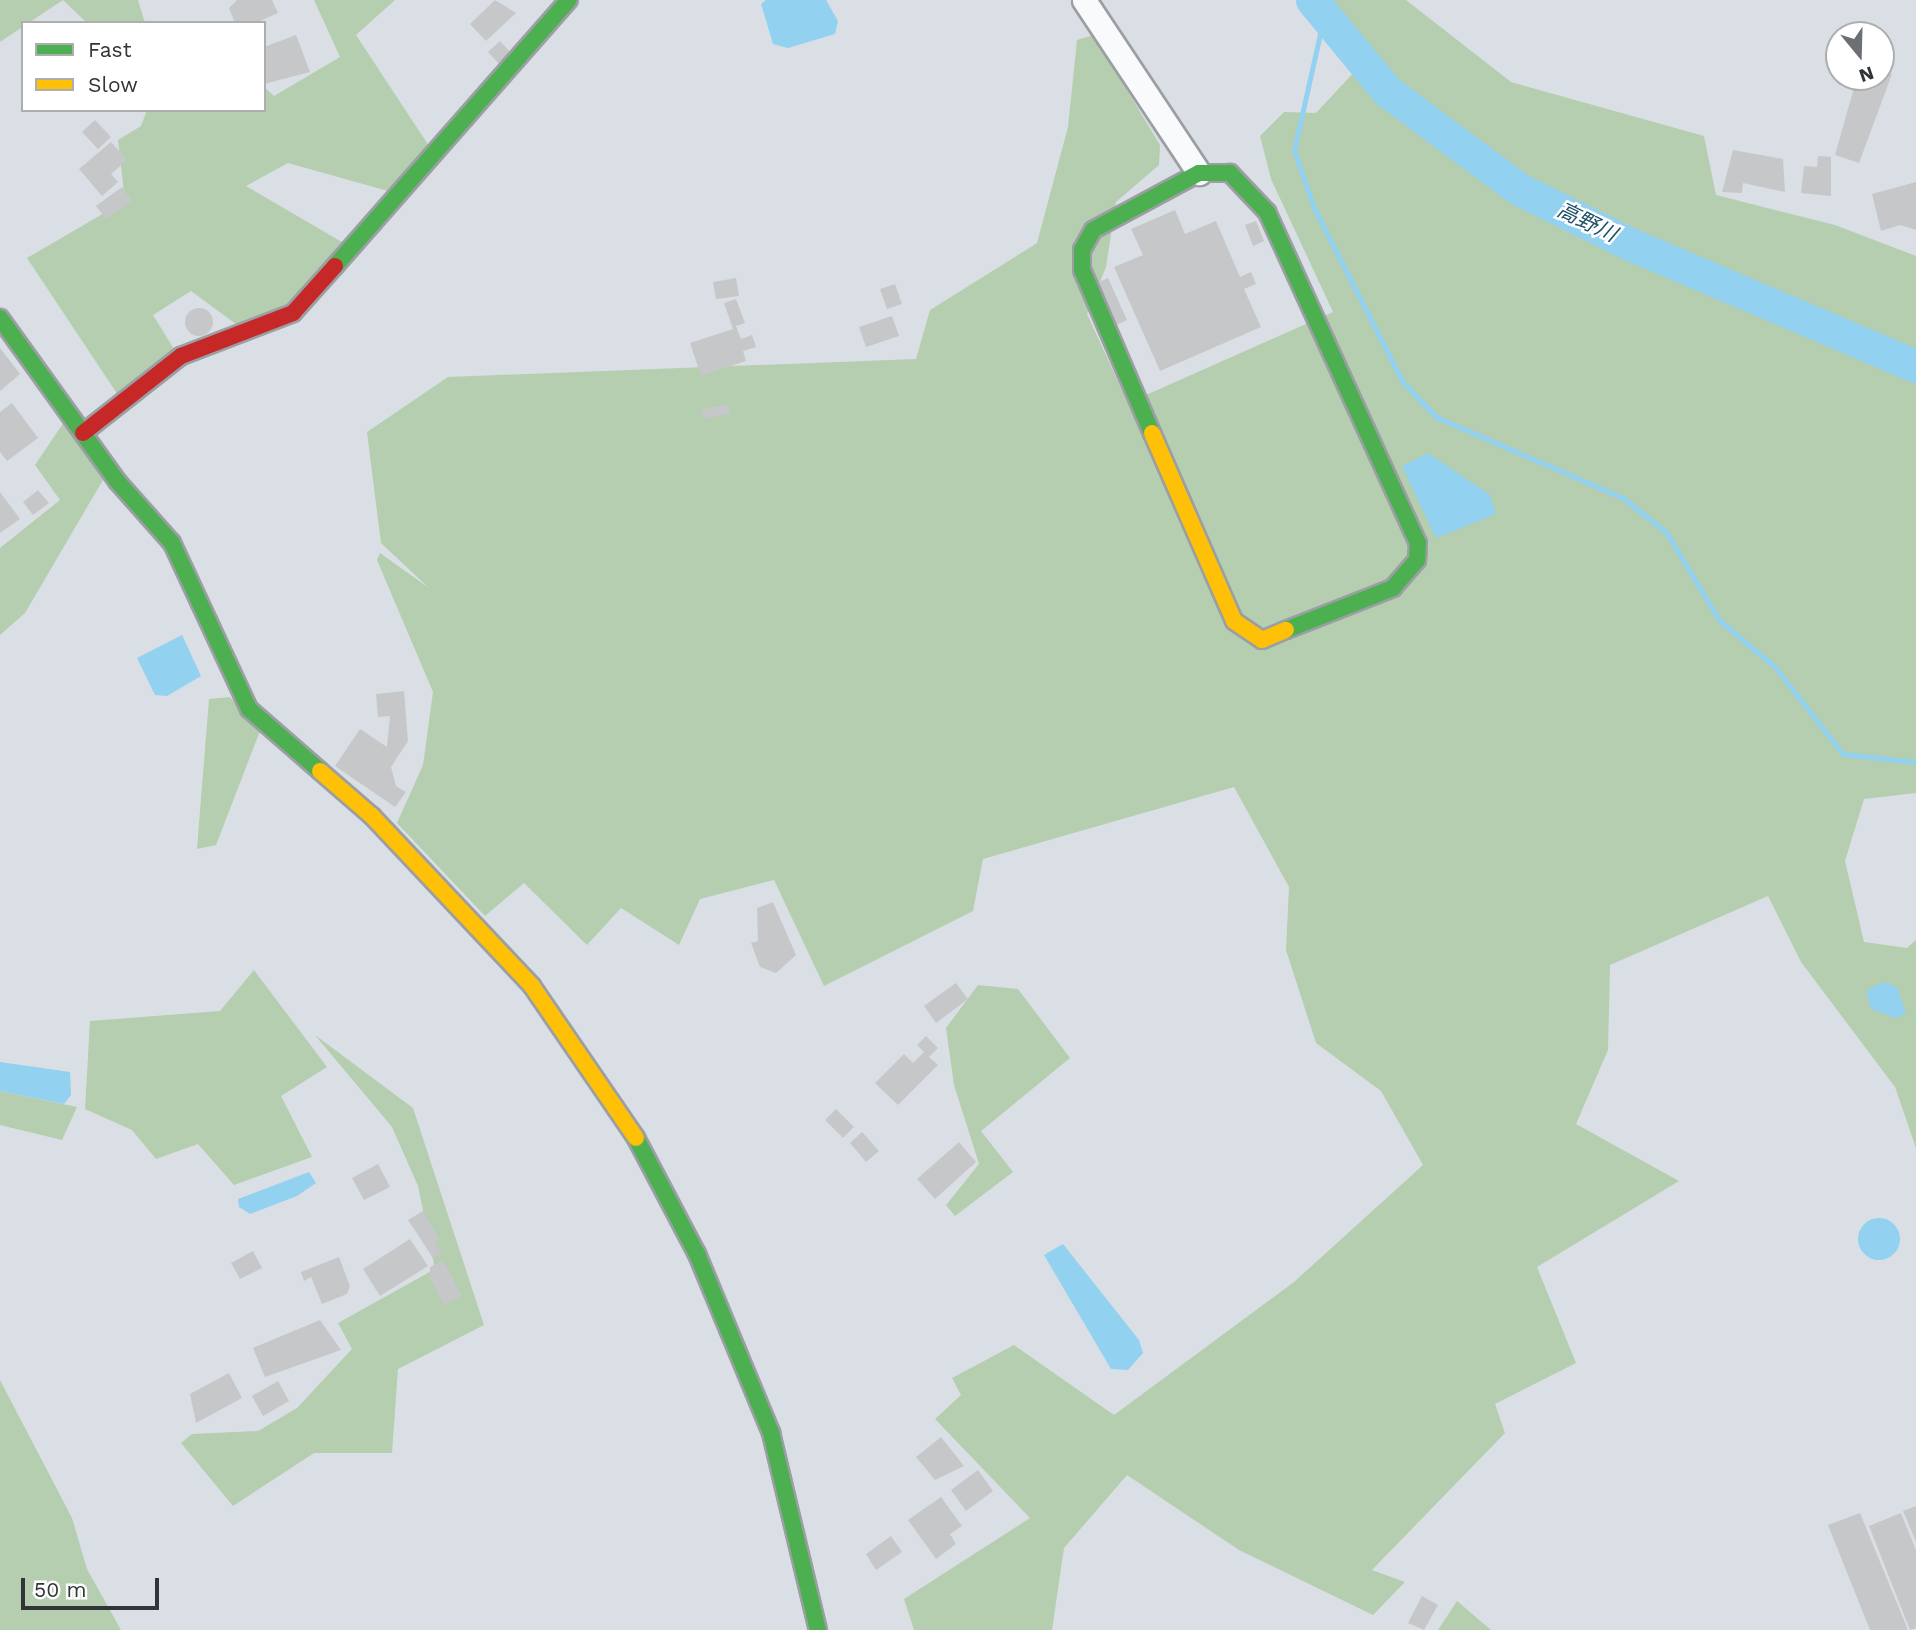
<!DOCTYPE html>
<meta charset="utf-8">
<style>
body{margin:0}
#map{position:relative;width:1916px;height:1630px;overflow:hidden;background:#dadfe5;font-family:"Work Sans","Noto Sans JP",sans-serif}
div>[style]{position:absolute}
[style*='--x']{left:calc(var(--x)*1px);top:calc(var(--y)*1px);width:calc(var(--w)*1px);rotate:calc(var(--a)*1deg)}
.green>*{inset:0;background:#b4ceaf}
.water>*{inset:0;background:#92d1ef}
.round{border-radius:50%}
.stream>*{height:5px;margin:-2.5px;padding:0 2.5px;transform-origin:2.5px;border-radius:2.5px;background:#92d1ef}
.river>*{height:33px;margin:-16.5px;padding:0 16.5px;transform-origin:16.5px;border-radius:16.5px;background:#92d1ef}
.building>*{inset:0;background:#c6c7c9}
.roads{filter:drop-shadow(2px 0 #9b9fa3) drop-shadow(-2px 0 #9b9fa3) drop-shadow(0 2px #9b9fa3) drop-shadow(0 -2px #9b9fa3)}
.street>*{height:23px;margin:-11.5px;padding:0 11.5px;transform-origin:11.5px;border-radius:11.5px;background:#f9fafb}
.fast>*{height:16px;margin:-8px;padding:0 8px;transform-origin:8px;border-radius:8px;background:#4caf50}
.slow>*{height:16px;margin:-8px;padding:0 8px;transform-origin:8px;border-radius:8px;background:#ffc107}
.jam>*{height:16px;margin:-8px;padding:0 8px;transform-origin:8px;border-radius:8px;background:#c62828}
span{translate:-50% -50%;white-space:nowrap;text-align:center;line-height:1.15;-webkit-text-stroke:5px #fff;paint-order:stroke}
.water-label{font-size:21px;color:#205267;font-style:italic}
.legend{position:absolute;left:21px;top:21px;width:245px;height:91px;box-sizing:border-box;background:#fff;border:2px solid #adaeaf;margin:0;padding:9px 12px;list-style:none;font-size:21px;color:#313538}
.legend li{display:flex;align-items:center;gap:14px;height:35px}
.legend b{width:35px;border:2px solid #adaeaf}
.north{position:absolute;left:1825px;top:21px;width:70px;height:70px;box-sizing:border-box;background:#fff;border:2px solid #adaeaf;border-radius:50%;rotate:161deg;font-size:19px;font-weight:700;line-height:28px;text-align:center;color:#313538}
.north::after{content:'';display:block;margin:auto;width:24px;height:32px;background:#6c7075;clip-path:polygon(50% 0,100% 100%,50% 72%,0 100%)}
.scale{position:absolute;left:21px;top:1578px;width:138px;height:32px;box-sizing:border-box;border:4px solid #313538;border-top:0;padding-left:9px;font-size:21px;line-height:24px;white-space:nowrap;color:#313538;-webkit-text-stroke:5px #fff;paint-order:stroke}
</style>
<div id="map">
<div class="green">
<div style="clip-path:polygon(0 0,138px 0,145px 23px,87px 23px,63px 0,0 42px)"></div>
<div style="clip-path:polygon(314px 0,395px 0,356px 35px,429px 146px,388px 191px,288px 163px,246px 186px,347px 245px,290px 309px,240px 327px,191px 291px,153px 315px,174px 349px,118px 395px,27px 258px,125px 201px,118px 140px,141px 126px,147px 110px,264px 110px,264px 87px,274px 96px,340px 57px)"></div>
<div style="clip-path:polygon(1329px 0,1406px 0,1511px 82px,1704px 136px,1716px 195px,1835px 225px,1916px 256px,1916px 793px,1864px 799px,1845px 861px,1864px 942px,1907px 948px,1916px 940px,1916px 1148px,1895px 1087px,1801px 962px,1768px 896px,1610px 965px,1608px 1050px,1576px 1124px,1679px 1181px,1537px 1267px,1576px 1363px,1495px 1404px,1505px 1433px,1372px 1570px,1405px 1582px,1373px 1615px,1239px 1550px,1127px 1475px,1064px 1548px,1052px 1630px,914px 1630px,904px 1599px,1030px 1518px,935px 1419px,961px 1395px,952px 1378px,1014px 1345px,1114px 1415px,1294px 1282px,1423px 1165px,1381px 1091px,1316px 1043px,1286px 950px,1289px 887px,1234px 787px,983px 859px,973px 911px,824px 986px,774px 880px,700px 899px,679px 945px,621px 908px,587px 945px,524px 883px,485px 916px,397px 823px,423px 765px,433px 692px,377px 560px,380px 553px,429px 588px,381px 543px,367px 432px,448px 377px,916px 359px,930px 310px,1037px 243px,1068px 127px,1077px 40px,1094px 35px,1160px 145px,1159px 165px,1116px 202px,1106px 267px,1087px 314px,1128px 403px,1333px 312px,1271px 179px,1260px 136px,1284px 112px,1316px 113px,1371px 54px)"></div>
<div style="clip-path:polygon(64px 422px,103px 480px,25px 613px,0 635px,0 548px,60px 500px,35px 465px)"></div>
<div style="clip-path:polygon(230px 697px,260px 731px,216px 845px,197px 849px,209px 699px)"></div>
<div style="clip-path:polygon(254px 970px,327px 1067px,281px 1096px,312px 1157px,234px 1185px,198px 1144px,156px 1159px,132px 1130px,85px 1109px,90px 1021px,220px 1011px)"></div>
<div style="clip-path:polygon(978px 985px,1018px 989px,1070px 1058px,981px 1131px,1013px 1172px,955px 1216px,946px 1205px,979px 1164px,954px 1085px,946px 1028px)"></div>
<div style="clip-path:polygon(315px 1035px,413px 1108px,484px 1325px,398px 1369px,392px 1453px,314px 1453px,233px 1506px,181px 1443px,192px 1434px,258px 1431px,297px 1408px,352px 1349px,338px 1323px,435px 1269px,418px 1186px,392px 1127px)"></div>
<div style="clip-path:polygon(0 1091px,77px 1107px,62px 1140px,0 1125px)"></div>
<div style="clip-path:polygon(0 1380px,72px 1518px,87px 1569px,121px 1630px,0 1630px)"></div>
<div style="clip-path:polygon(1457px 1601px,1491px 1630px,1438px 1630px)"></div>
</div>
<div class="water">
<div style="clip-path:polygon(766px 0,826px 0,838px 21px,835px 34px,788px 48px,773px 44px,761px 4px)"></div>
<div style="clip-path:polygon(1428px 453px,1490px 495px,1496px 514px,1436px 538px,1402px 466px)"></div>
<div style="clip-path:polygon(182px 635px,201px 676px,167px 696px,155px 695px,137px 658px)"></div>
<div style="clip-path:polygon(1883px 982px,1897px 987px,1906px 1014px,1895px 1018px,1871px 1009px,1866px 991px)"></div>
<div style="clip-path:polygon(0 1062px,70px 1072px,71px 1095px,64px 1104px,0 1091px)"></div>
<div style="clip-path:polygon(309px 1172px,316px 1183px,297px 1196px,250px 1214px,239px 1207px,238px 1199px)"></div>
<div class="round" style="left:1858px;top:1218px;width:42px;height:42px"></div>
<div style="clip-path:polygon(1063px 1244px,1139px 1340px,1143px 1353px,1128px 1370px,1111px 1369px,1044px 1255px)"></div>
</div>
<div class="stream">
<div style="--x:1324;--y:16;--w:137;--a:102.6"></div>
<div style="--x:1294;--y:150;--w:61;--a:71"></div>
<div style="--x:1314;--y:208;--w:194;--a:63"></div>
<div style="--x:1402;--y:381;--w:50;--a:46.6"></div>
<div style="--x:1436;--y:417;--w:204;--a:23.4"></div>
<div style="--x:1623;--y:498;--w:55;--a:38.3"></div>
<div style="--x:1666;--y:532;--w:103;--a:58.9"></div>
<div style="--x:1719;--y:620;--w:73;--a:40"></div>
<div style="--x:1775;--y:667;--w:110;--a:52"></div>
<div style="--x:1843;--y:754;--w:73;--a:6.3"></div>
</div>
<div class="river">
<div style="--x:1312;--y:0;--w:118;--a:50.5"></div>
<div style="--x:1387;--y:91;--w:164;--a:36.6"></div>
<div style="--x:1519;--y:189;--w:126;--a:26.4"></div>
<div style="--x:1632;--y:245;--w:309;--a:23.1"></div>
</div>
<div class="building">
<div style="clip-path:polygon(272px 0,278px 13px,256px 23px,235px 23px,229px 8px,237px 0)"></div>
<div style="clip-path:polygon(495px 0,516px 13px,486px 41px,470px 24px)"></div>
<div style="clip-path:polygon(296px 35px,310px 72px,264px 84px,264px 47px)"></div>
<div style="clip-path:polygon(500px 41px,513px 55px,501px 66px,488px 52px)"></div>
<div style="clip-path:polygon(1881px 70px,1892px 74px,1859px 163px,1835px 155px,1857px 77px,1881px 77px)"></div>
<div style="clip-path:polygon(95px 120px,111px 137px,98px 149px,82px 132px)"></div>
<div style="clip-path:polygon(111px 142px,127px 160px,111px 174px,118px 182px,102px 196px,79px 169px)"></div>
<div style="clip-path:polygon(1733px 150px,1783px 159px,1785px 192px,1743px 183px,1742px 193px,1722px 192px)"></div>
<div style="clip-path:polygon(1818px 156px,1831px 157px,1831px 196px,1801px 193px,1804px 166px,1817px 167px)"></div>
<div style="clip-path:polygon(1916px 182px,1916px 230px,1900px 225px,1881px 231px,1872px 194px)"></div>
<div style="clip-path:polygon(122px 187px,132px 201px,106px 219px,96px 206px)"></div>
<div style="clip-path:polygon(1175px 210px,1185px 234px,1216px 221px,1240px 277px,1251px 272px,1256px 284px,1244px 289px,1261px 327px,1160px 371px,1114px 267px,1143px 255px,1131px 229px)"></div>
<div style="clip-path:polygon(1256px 221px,1264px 241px,1253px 246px,1245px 225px)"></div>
<div style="clip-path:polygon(736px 278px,739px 296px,716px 299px,713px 282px)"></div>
<div style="clip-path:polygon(1108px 278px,1127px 320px,1116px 325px,1097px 283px)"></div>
<div style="clip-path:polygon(895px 284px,902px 304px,887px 309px,880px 289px)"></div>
<div style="clip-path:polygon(736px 299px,745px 323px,736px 326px,741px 339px,752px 335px,756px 347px,743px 351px,746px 361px,701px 376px,690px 343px,733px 329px,724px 303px)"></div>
<div class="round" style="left:185px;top:308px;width:28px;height:28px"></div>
<div style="clip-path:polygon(892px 316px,899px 336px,866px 347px,859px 327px)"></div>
<div style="clip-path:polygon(0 348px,20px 374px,0 391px)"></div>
<div style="clip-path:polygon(12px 403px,38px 438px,7px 461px,0 452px,0 412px)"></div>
<div style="clip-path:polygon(727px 404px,730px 414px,703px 419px,701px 410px)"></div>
<div style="clip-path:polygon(38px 490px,49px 503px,33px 515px,23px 502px)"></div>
<div style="clip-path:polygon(0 492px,20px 519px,0 533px)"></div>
<div style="clip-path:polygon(404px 691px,408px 741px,391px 767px,396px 786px,406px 792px,395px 807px,335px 766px,360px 729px,387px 747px,390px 716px,378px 717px,376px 694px)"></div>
<div style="clip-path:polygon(773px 902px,796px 955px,776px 973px,760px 967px,751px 943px,758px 941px,757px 908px)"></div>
<div style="clip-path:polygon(956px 983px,968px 999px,936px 1023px,924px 1006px)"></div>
<div style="clip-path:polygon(926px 1036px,938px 1048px,929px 1057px,938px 1065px,898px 1105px,875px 1083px,904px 1054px,913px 1063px,924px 1052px,917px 1045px)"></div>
<div style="clip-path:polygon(836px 1109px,854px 1127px,843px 1138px,825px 1120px)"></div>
<div style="clip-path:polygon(862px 1132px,879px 1151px,866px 1162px,850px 1143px)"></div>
<div style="clip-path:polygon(959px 1142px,976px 1162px,935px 1199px,917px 1179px)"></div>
<div style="clip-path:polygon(378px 1164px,390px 1187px,364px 1200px,352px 1178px)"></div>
<div style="clip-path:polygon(423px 1211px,440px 1239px,435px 1242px,442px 1253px,433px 1258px,408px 1220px)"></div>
<div style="clip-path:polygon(410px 1239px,428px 1266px,380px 1296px,363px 1269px)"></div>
<div style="clip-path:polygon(253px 1251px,262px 1268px,240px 1279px,231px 1263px)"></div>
<div style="clip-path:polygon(339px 1257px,350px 1286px,347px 1294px,322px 1304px,311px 1277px,304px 1281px,301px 1272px)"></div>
<div style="clip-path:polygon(443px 1260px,462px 1296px,444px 1305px,430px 1279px,430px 1267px)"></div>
<div style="clip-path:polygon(320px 1320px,341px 1350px,265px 1377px,253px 1348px)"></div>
<div style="clip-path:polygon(229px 1373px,242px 1398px,196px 1423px,190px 1394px)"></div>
<div style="clip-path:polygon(278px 1381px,289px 1401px,263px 1416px,252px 1396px)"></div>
<div style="clip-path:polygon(941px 1437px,964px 1466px,935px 1480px,916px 1457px)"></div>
<div style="clip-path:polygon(978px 1470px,993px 1491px,966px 1511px,951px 1490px)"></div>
<div style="clip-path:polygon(941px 1497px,962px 1526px,950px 1534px,956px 1544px,936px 1559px,908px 1520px)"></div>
<div style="clip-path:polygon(1916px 1506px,1916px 1542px,1903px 1511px)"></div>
<div style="clip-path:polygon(1860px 1513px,1908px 1630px,1870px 1630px,1828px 1525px)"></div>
<div style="clip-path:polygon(1901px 1513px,1916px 1550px,1916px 1628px,1910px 1630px,1869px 1526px)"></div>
<div style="clip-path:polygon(891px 1536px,902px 1552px,876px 1570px,866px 1554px)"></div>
<div style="clip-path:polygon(1422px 1596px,1438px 1605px,1424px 1630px,1408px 1623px)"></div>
</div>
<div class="roads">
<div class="street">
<div style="--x:1084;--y:0;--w:208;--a:56.4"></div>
</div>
<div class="fast">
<div style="--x:1199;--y:173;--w:31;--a:0"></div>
<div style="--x:1230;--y:173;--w:54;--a:46.5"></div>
<div style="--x:1267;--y:212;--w:364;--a:65.5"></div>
<div style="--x:1418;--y:543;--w:17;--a:93"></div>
<div style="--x:1417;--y:560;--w:37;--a:131"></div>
<div style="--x:1393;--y:588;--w:115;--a:158.6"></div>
<div style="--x:335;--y:266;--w:354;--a:-48.7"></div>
<div style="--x:0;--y:318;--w:201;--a:54.3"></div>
<div style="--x:117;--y:481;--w:83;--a:48.4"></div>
<div style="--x:172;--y:543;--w:183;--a:65.1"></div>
<div style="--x:249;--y:709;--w:94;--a:41.1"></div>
<div style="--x:1152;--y:433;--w:177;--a:-113.2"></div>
<div style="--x:1082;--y:270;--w:20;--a:-90"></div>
<div style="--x:1082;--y:250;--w:23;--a:-61"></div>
<div style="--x:1093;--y:230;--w:120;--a:-28.3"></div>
<div style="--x:636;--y:1138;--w:131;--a:62.3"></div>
<div style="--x:697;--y:1254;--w:194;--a:67.5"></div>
<div style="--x:771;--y:1433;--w:203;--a:76.6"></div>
</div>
<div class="slow">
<div style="--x:1152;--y:433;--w:205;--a:66.4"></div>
<div style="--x:1234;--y:621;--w:34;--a:34"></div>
<div style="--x:1262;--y:640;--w:26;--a:-23"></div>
<div style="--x:320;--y:771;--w:69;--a:40.9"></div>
<div style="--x:372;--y:816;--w:233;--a:46.7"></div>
<div style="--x:532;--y:986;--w:184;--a:55.6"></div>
</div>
<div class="jam">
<div style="--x:83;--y:433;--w:125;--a:-38.2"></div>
<div style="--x:181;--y:356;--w:120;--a:-21"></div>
<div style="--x:293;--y:313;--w:63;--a:-48.2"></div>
</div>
</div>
<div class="water-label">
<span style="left:1587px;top:222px;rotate:26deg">高野川</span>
</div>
<ul class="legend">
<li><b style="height:9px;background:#4caf50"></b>Fast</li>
<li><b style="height:9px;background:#ffc107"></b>Slow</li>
</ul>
<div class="north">N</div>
<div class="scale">50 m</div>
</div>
